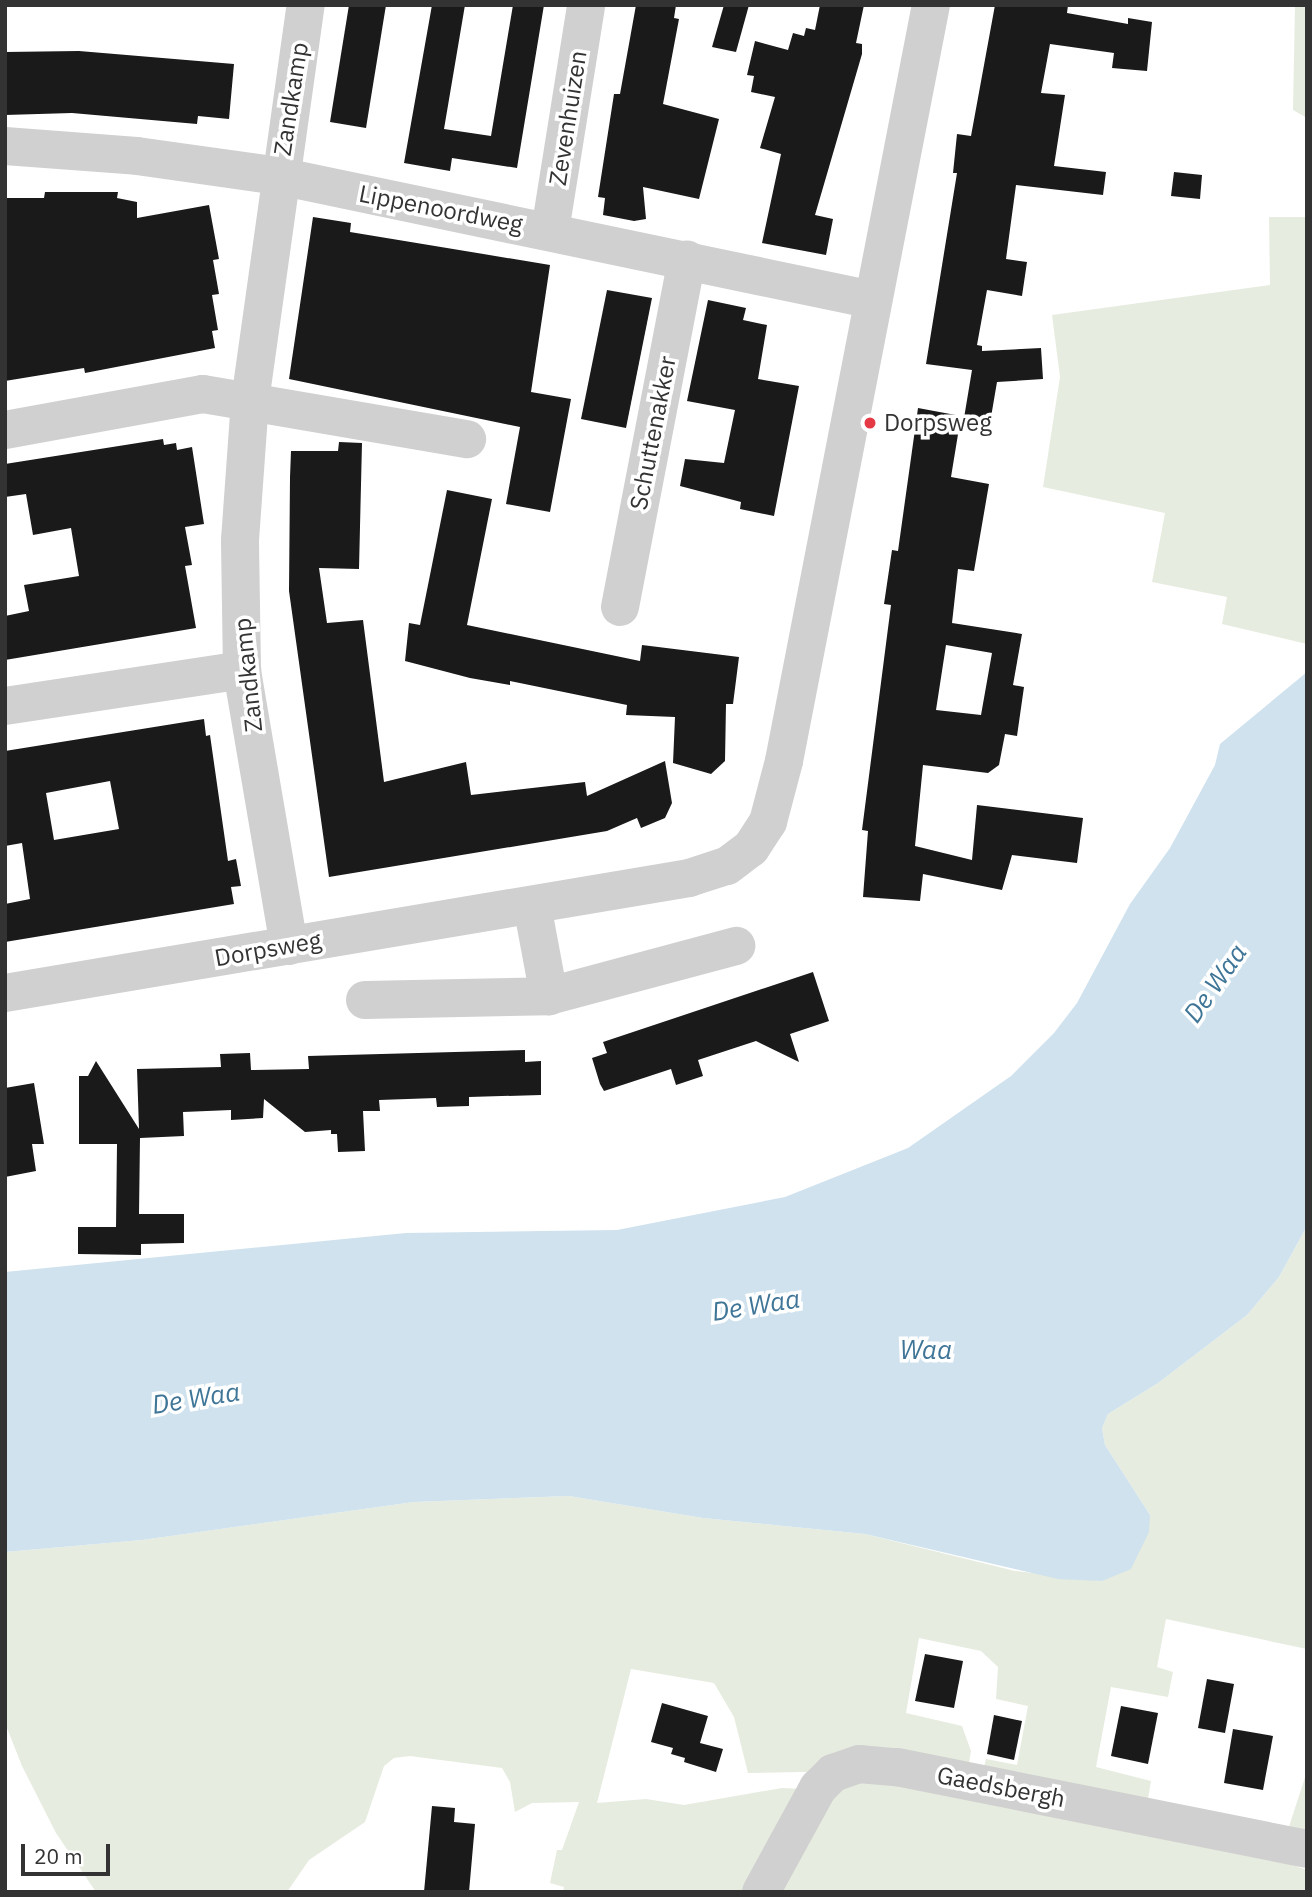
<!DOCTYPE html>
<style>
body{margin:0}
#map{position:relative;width:1312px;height:1897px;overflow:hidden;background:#fff;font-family:"IBM Plex Sans",sans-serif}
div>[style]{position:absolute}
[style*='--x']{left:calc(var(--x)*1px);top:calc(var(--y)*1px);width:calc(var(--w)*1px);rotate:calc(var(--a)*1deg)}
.green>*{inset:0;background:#e6ecdf}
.water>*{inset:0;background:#cfe2ee}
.building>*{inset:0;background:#1a1a1a}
.minor>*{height:38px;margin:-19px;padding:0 19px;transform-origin:19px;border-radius:19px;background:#d0d0d0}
.dots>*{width:19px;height:19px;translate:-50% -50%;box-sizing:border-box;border:4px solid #fff;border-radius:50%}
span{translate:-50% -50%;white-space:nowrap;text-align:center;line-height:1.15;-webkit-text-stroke:7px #fff;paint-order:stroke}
.street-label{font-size:24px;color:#333}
.poi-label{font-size:24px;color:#333}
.left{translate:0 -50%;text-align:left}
.water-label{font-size:26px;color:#3f7597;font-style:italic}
.frame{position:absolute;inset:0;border:7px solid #333;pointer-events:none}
.scale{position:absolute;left:21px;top:1844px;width:89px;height:32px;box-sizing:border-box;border:4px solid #333;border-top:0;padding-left:9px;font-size:21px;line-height:24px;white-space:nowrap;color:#333;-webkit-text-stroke:5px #fff;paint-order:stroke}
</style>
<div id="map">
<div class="green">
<div style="clip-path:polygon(1295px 5px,1307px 5px,1307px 118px,1293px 110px)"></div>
<div style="clip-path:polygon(1269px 217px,1307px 217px,1307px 644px,1222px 624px,1227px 597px,1152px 582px,1165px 513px,1043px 487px,1060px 377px,1052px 315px,1270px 285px)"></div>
<div style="clip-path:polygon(1307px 1226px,1307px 1649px,1166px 1619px,1157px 1667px,1173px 1672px,1168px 1697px,1111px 1687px,1096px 1767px,1151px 1781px,1148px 1799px,981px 1778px,986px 1759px,1017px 1765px,1028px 1706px,996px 1699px,998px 1667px,981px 1651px,919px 1638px,906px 1713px,962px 1726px,971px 1751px,968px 1769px,748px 1773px,734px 1717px,714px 1683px,631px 1669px,597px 1803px,646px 1799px,684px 1805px,782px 1788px,801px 1789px,752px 1892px,563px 1892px,564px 1887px,550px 1883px,557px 1850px,562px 1850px,579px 1802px,532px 1803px,515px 1812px,510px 1782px,502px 1768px,410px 1756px,394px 1758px,384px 1766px,365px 1822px,309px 1860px,287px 1892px,96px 1892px,56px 1833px,22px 1766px,5px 1723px,5px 1552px,142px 1540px,414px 1502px,569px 1496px,703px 1518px,865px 1534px,1015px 1571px,1102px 1581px,1150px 1515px,1105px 1445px,1102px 1428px,1108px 1414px,1158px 1383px,1247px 1315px,1279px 1277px)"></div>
<div style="clip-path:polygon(1307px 1771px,1307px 1841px,1286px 1836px)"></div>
<div style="clip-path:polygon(847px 1776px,1256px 1852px,1307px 1870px,1307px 1892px,769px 1892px)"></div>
</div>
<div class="water">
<div style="clip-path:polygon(1307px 672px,1307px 1226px,1279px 1277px,1247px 1315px,1158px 1383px,1108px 1414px,1102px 1428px,1105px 1445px,1150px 1515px,1149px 1532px,1131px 1569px,1102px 1581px,1058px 1579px,865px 1534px,703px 1518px,569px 1496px,414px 1502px,142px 1540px,5px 1552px,5px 1272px,406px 1233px,617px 1230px,785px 1197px,908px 1148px,1011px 1076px,1054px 1033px,1077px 1003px,1130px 904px,1170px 848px,1215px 765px,1220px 744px)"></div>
</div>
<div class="building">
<div style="clip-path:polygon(349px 5px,386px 5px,366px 128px,330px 122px)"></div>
<div style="clip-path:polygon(432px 5px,465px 5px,444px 129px,491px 136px,513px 5px,544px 5px,517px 168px,452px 158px,450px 171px,404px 163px)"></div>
<div style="clip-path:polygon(636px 5px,676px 5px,674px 18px,679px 19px,663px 104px,719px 119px,699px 199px,643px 187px,646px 219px,634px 221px,603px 215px,605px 198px,598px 197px,614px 94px,620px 94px)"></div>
<div style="clip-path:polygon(724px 5px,749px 5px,736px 52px,712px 47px)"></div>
<div style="clip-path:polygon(820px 5px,864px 5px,856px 43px,862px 44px,862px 54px,815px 215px,833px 219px,826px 255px,762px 243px,781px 154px,760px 148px,775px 97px,751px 92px,754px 76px,747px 75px,755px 41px,788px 50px,793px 33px,804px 36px,806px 28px,815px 30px)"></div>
<div style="clip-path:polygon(995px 5px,1068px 5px,1067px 13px,1128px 24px,1128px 18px,1152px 22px,1147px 71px,1112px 68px,1114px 53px,1050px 44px,1041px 93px,1065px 95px,1054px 166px,1106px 172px,1103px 195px,1016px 185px,1006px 259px,1027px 262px,1022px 296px,987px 290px,977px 345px,982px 346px,982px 351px,1041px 348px,1043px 379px,997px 382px,990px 423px,964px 418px,972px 370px,926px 364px,957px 173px,953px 173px,957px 134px,971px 136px)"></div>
<div style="clip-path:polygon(79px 51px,234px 64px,229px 119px,198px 116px,197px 124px,72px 113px,5px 115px,5px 52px)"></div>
<div style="clip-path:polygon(1174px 172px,1202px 175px,1200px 199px,1171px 196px)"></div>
<div style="clip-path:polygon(45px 192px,118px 192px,117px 198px,137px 202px,137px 218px,209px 205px,219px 259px,213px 260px,219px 294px,212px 295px,218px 330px,212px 331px,215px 348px,85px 373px,84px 368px,5px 381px,5px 198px,44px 198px)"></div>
<div style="clip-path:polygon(313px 217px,351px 223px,350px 232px,550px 265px,531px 392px,571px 399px,550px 512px,506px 504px,520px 427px,289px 379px)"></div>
<div style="clip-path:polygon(607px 290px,652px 298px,626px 428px,581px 419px)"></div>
<div style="clip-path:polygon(708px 300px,746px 308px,743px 320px,767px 325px,758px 379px,799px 386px,774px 516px,740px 509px,741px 502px,680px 486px,685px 459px,724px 463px,735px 410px,687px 401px)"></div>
<div style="clip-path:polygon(evenodd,918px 408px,961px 416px,951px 477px,989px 484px,974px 571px,958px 569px,952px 623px,1022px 634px,1013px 685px,1024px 687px,1017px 736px,1005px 734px,999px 765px,988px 773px,923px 765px,915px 846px,972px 860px,977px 805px,1083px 818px,1077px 863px,1012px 855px,1002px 890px,923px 874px,920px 901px,863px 897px,868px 831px,862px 830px,891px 605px,884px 604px,892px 550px,898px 551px,918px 408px,946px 645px,992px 653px,981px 715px,936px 710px,946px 645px)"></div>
<div style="clip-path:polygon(163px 439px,164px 445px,176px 443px,177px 450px,192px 447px,204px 524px,185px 527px,192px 565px,185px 566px,196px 628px,5px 660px,5px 616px,29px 611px,24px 585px,79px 576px,71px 528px,33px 535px,26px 494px,5px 497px,5px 464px)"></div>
<div style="clip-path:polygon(339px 442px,362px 443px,359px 569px,319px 568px,327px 623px,363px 620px,384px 782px,466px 762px,471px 795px,585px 782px,587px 796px,665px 761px,672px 803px,665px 818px,641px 828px,637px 818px,607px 831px,329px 877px,289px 591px,290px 477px,291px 451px,338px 451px)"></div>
<div style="clip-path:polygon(447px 490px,492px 499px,467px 625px,640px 661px,642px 645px,739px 657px,733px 704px,726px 704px,725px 761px,711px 774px,673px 763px,675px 717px,626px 715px,627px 705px,510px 681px,510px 685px,470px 678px,405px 661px,409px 623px,420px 625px)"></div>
<div style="clip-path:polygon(evenodd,204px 719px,206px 736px,210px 735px,228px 861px,236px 859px,241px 886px,231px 887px,234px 904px,5px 942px,5px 904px,30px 899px,22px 843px,5px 846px,5px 751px,204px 719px,110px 781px,119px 829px,54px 840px,46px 793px,110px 781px)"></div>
<div style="clip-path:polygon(813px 972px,829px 1021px,790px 1034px,799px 1062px,756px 1041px,698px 1060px,703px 1076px,676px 1085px,671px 1069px,604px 1091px,600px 1084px,592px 1058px,607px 1053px,603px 1042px)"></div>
<div style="clip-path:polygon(525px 1050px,525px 1062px,541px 1061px,541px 1095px,469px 1097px,469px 1106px,437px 1107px,436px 1098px,379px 1100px,380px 1111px,363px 1111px,365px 1151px,338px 1152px,337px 1134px,331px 1134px,331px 1130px,305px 1132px,264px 1099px,263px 1118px,231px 1120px,231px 1110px,183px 1112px,184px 1136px,140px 1138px,139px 1214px,184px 1214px,184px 1243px,141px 1244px,141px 1255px,78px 1254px,78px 1227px,116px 1227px,117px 1144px,79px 1144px,79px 1076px,88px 1076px,96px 1061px,139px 1129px,137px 1069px,221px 1067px,220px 1054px,250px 1053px,251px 1070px,309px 1069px,308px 1056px)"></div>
<div style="clip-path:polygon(34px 1083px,44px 1144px,32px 1144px,36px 1171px,5px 1177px,5px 1088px)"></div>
<div style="clip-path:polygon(925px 1654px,963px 1661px,954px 1708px,915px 1701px)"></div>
<div style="clip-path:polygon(1207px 1679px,1234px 1684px,1225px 1733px,1198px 1728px)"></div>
<div style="clip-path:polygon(662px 1703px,708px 1716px,700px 1743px,723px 1749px,716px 1772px,684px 1762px,685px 1758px,671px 1754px,673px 1748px,651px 1742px)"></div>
<div style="clip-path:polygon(1121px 1706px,1158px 1713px,1148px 1764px,1111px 1756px)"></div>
<div style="clip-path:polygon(994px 1715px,1022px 1721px,1014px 1760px,987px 1754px)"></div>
<div style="clip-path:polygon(1233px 1729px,1273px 1736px,1263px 1790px,1224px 1783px)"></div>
<div style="clip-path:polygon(432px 1806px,455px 1808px,454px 1822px,475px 1824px,469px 1892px,424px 1892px)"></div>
</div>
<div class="minor">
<div style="--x:5;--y:146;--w:132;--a:4.3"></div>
<div style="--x:137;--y:156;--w:143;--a:8"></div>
<div style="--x:279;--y:176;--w:607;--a:11.79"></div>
<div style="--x:550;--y:231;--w:229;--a:-80.9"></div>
<div style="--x:5;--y:430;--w:201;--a:-10.3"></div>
<div style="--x:203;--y:394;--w:268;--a:9.7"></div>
<div style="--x:620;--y:607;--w:354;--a:-79.1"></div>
<div style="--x:5;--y:706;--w:240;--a:-8.6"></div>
<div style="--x:532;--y:905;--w:93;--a:79.4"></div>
<div style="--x:289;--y:946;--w:280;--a:-99.7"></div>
<div style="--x:242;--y:670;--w:130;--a:-90.9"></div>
<div style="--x:240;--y:540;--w:139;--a:-85.9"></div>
<div style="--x:250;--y:401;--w:400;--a:-82"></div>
<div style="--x:5;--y:993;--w:694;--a:-9.54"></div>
<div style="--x:689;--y:878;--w:40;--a:-18"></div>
<div style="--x:727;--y:866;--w:30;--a:-37"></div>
<div style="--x:751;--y:848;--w:31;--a:-57"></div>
<div style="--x:768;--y:822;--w:63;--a:-75.3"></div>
<div style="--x:784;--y:761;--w:770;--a:-79"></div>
<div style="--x:365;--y:1000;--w:184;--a:-1.2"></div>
<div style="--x:549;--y:996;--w:194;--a:-15"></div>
<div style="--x:761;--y:1892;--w:119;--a:-61.3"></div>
<div style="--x:818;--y:1788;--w:21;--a:-45"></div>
<div style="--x:833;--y:1773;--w:28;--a:-19"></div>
<div style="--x:859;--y:1764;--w:38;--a:5"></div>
<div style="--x:897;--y:1767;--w:418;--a:11.3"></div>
</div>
<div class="dots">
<div style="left:870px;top:423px;background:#e63946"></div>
</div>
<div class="street-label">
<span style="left:291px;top:99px;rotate:-81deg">Zandkamp</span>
<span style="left:568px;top:118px;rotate:-81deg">Zevenhuizen</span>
<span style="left:441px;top:209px;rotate:11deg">Lippenoordweg</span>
<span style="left:653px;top:433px;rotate:-79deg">Schuttenakker</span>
<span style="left:248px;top:675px;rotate:-96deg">Zandkamp</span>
<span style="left:268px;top:949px;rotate:-10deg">Dorpsweg</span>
<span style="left:1001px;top:1787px;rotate:11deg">Gaedsbergh</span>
</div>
<div class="poi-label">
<span class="left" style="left:884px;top:423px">Dorpsweg</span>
</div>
<div class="water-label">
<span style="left:1215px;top:983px;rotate:-55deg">De Waa</span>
<span style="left:756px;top:1305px;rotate:-9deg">De Waa</span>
<span style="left:926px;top:1350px">Waa</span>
<span style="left:196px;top:1398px;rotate:-9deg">De Waa</span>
</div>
<div class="frame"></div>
<div class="scale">20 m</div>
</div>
